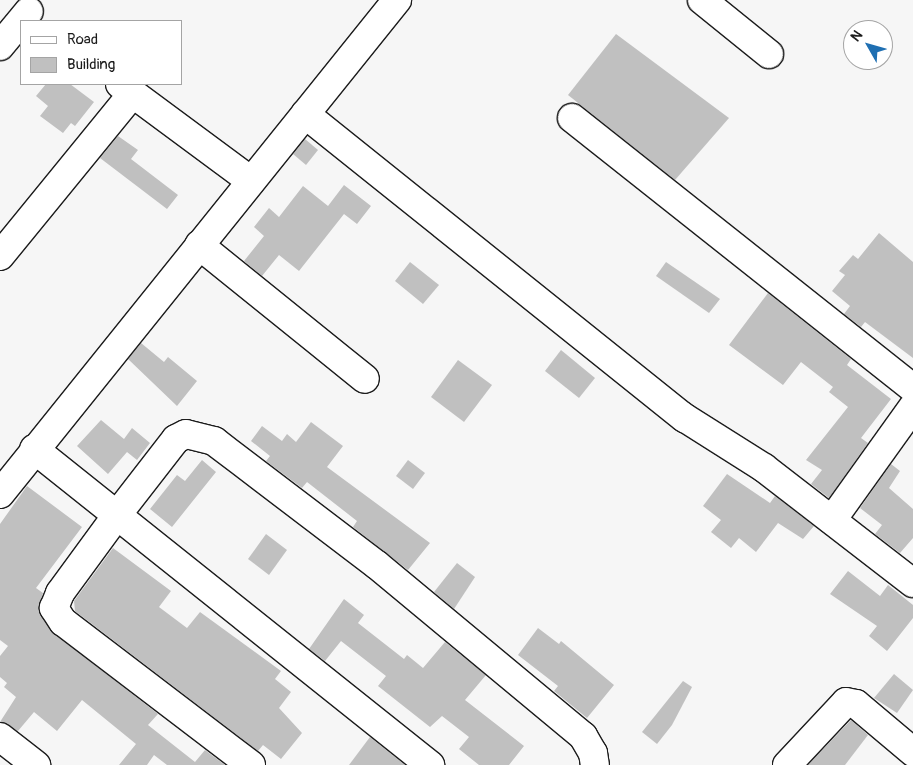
<!DOCTYPE html>
<style>
body{margin:0}
#map{position:relative;width:913px;height:765px;overflow:hidden;background:#f6f6f6;font-family:Pangolin,sans-serif}
div>[style]{position:absolute}
[style*='--x']{left:calc(var(--x)*1px);top:calc(var(--y)*1px);width:calc(var(--w)*1px);rotate:calc(var(--a)*1deg)}
.building>*{inset:0;background:#c0c0c0}
.roads{filter:drop-shadow(1px 0 #1c1c1c) drop-shadow(-1px 0 #1c1c1c) drop-shadow(0 1px #1c1c1c) drop-shadow(0 -1px #1c1c1c)}
.minor>*{height:28px;margin:-14px;padding:0 14px;transform-origin:14px;border-radius:14px;background:#fff}
span{translate:-50% -50%;white-space:nowrap;text-align:center;line-height:1.15;-webkit-text-stroke:4.5px #fff;paint-order:stroke}
.legend{position:absolute;left:20px;top:20px;width:162px;height:65px;box-sizing:border-box;background:#fff;border:1px solid #a4a4a4;margin:0;padding:6px 9px;list-style:none;font-size:15px;color:#1c1c1c}
.legend li{display:flex;align-items:center;gap:10px;height:25px}
.legend b{width:25px;border:1px solid #a4a4a4}
.north{position:absolute;left:843px;top:20px;width:50px;height:50px;box-sizing:border-box;background:#fff;border:1px solid #a4a4a4;border-radius:50%;rotate:308deg;font-size:14px;font-weight:700;line-height:20px;text-align:center;color:#1c1c1c}
.north::after{content:'';display:block;margin:auto;width:18px;height:22px;background:#1f6fb2;clip-path:polygon(50% 0,100% 100%,50% 72%,0 100%)}
</style>
<div id="map">
<div class="building">
<div style="clip-path:polygon(616px 34px,729px 118px,675px 180px,568px 95px)"></div>
<div style="clip-path:polygon(46px 84px,70px 84px,94px 102px,75px 126px,71px 123px,63px 133px,40px 116px,48px 106px,36px 96px)"></div>
<div style="clip-path:polygon(118px 136px,138px 150px,131px 159px,178px 195px,167px 209px,100px 158px)"></div>
<div style="clip-path:polygon(305px 139px,318px 150px,306px 165px,293px 154px)"></div>
<div style="clip-path:polygon(344px 185px,371px 206px,357px 224px,344px 214px,299px 271px,279px 255px,262px 276px,244px 261px,264px 236px,254px 227px,269px 208px,279px 217px,303px 186px,328px 206px)"></div>
<div style="clip-path:polygon(879px 233px,913px 262px,913px 358px,865px 322px,861px 327px,844px 314px,850px 306px,832px 291px,845px 275px,839px 271px,853px 255px,858px 259px)"></div>
<div style="clip-path:polygon(410px 262px,439px 285px,423px 304px,395px 281px)"></div>
<div style="clip-path:polygon(666px 262px,720px 299px,709px 313px,656px 276px)"></div>
<div style="clip-path:polygon(768px 293px,851px 359px,847px 365px,891px 399px,861px 438px,868px 443px,829px 498px,811px 484px,822px 470px,806px 460px,848px 407px,829px 392px,833px 387px,801px 362px,783px 385px,729px 345px)"></div>
<div style="clip-path:polygon(141px 343px,164px 362px,168px 357px,197px 381px,177px 406px,128px 359px)"></div>
<div style="clip-path:polygon(561px 350px,595px 378px,579px 398px,545px 371px)"></div>
<div style="clip-path:polygon(458px 360px,492px 385px,464px 422px,431px 397px)"></div>
<div style="clip-path:polygon(101px 420px,124px 439px,132px 428px,150px 443px,137px 460px,127px 452px,108px 474px,77px 446px)"></div>
<div style="clip-path:polygon(311px 422px,343px 446px,327px 467px,430px 543px,408px 570px,353px 527px,357px 521px,307px 482px,302px 488px,266px 461px,270px 456px,251px 441px,262px 426px,282px 441px,287px 434px,296px 442px)"></div>
<div style="clip-path:polygon(202px 460px,216px 472px,172px 527px,150px 509px,177px 475px,185px 481px)"></div>
<div style="clip-path:polygon(408px 460px,425px 473px,413px 489px,396px 476px)"></div>
<div style="clip-path:polygon(891px 464px,900px 471px,889px 488px,913px 509px,913px 538px,900px 553px,875px 534px,882px 525px,860px 508px)"></div>
<div style="clip-path:polygon(727px 474px,770px 503px,775px 496px,814px 526px,803px 539px,778px 523px,756px 552px,739px 538px,731px 548px,711px 532px,721px 520px,703px 506px)"></div>
<div style="clip-path:polygon(27px 486px,82px 527px,36px 588px,43px 593px,39px 610px,50px 630px,158px 714px,148px 725px,195px 762px,205px 750px,225px 765px,167px 765px,154px 755px,147px 765px,119px 765px,136px 744px,82px 700px,57px 731px,34px 712px,18px 731px,0 722px,16px 697px,4px 687px,7px 683px,0 677px,0 656px,8px 646px,0 640px,0 524px)"></div>
<div style="clip-path:polygon(266px 534px,287px 550px,269px 575px,248px 559px)"></div>
<div style="clip-path:polygon(113px 548px,171px 591px,159px 607px,187px 628px,200px 612px,281px 671px,275px 679px,291px 692px,279px 708px,302px 733px,281px 759px,263px 745px,258px 751px,75px 611px,74px 601px)"></div>
<div style="clip-path:polygon(457px 563px,475px 577px,454px 609px,434px 592px)"></div>
<div style="clip-path:polygon(848px 571px,880px 596px,888px 585px,913px 605px,913px 618px,887px 651px,869px 636px,877px 626px,830px 594px)"></div>
<div style="clip-path:polygon(344px 599px,364px 615px,358px 623px,404px 659px,407px 655px,423px 668px,445px 642px,486px 675px,465px 700px,524px 746px,509px 765px,479px 765px,459px 749px,469px 737px,442px 716px,430px 727px,378px 686px,386px 676px,341px 641px,325px 661px,309px 649px)"></div>
<div style="clip-path:polygon(538px 628px,559px 644px,561px 641px,614px 685px,587px 718px,554px 691px,558px 686px,518px 655px)"></div>
<div style="clip-path:polygon(894px 674px,913px 690px,897px 713px,874px 698px)"></div>
<div style="clip-path:polygon(683px 681px,692px 687px,672px 725px,657px 744px,642px 732px)"></div>
<div style="clip-path:polygon(851px 720px,868px 735px,845px 765px,808px 765px)"></div>
<div style="clip-path:polygon(370px 737px,405px 765px,349px 765px)"></div>
</div>
<div class="roads">
<div class="minor">
<div style="--x:702;--y:0;--w:86;--a:38.9"></div>
<div style="--x:0;--y:46;--w:45;--a:-50.4"></div>
<div style="--x:120;--y:84;--w:163;--a:36.5"></div>
<div style="--x:305;--y:114;--w:487;--a:38.7"></div>
<div style="--x:685;--y:418;--w:93;--a:32.3"></div>
<div style="--x:764;--y:468;--w:188;--a:37.7"></div>
<div style="--x:572;--y:118;--w:435;--a:38.4"></div>
<div style="--x:199;--y:245;--w:213;--a:38.9"></div>
<div style="--x:0;--y:256;--w:209;--a:-50.8"></div>
<div style="--x:34;--y:449;--w:507;--a:38.59"></div>
<div style="--x:0;--y:494;--w:634;--a:-51.21"></div>
<div style="--x:832;--y:520;--w:139;--a:-54.4"></div>
<div style="--x:0;--y:737;--w:46;--a:37.9"></div>
<div style="--x:251;--y:765;--w:236;--a:-142.7"></div>
<div style="--x:63;--y:622;--w:17;--a:-123"></div>
<div style="--x:54;--y:608;--w:16;--a:-68"></div>
<div style="--x:60;--y:593;--w:97;--a:-53.8"></div>
<div style="--x:117;--y:515;--w:96;--a:-52.2"></div>
<div style="--x:176;--y:439;--w:11;--a:-27"></div>
<div style="--x:186;--y:434;--w:29;--a:14"></div>
<div style="--x:214;--y:441;--w:205;--a:37.3"></div>
<div style="--x:377;--y:565;--w:268;--a:39.7"></div>
<div style="--x:583;--y:736;--w:20;--a:60"></div>
<div style="--x:593;--y:753;--w:12;--a:81"></div>
<div style="--x:787;--y:765;--w:86;--a:-46.9"></div>
<div style="--x:846;--y:702;--w:10;--a:11"></div>
<div style="--x:856;--y:704;--w:75;--a:40.1"></div>
</div>
</div>
<ul class="legend">
<li><b style="height:6px;background:#fff"></b>Road</li>
<li><b style="height:14px;background:#c0c0c0"></b>Building</li>
</ul>
<div class="north">N</div>
</div>
